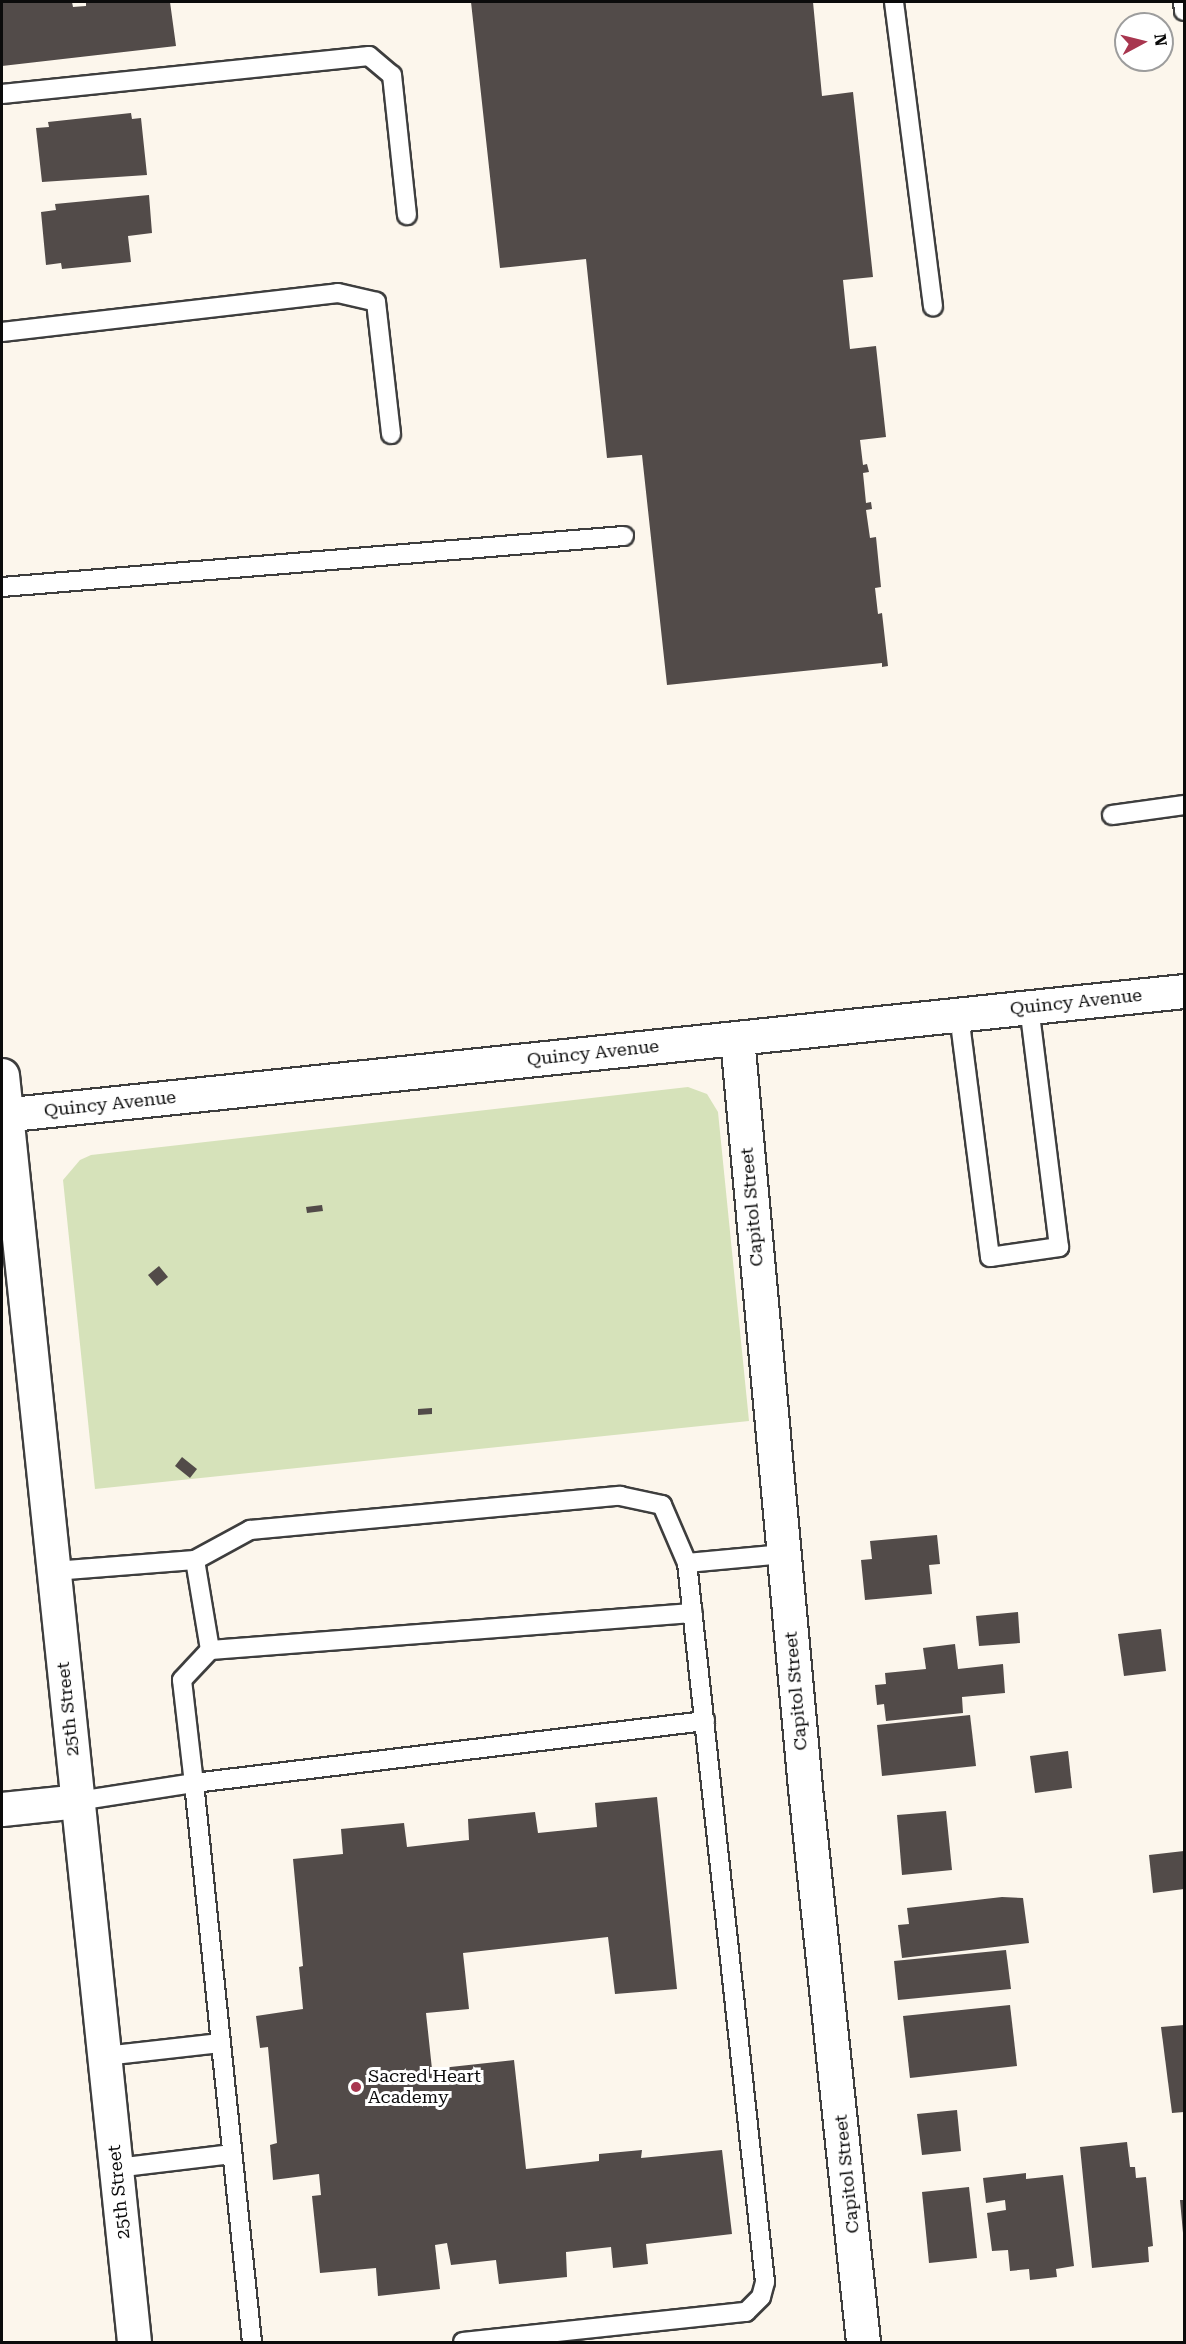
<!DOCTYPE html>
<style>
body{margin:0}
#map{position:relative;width:1186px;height:2344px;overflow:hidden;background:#fcf6ec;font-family:"Roboto Serif",serif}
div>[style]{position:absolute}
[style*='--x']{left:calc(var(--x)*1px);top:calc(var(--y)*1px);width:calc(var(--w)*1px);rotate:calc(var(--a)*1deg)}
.green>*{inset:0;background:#d6e2ba}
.building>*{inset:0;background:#524b49}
.roads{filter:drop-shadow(2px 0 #3e3e3e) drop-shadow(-2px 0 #3e3e3e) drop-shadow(0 2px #3e3e3e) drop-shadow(0 -2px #3e3e3e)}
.lane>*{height:18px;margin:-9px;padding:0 9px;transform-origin:9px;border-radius:9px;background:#fff}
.street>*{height:33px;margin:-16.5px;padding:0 16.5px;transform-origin:16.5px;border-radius:16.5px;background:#fff}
.dots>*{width:16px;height:16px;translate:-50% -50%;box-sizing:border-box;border:3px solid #fff;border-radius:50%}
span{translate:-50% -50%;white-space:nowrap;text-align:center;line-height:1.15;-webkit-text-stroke:6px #fff;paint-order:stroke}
.street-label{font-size:18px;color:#0b0b0b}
.poi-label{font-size:18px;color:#0b0b0b}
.left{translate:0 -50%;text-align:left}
.frame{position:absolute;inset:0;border:3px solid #0b0b0b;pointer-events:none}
.north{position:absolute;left:1114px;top:12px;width:60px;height:60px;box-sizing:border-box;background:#fff;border:2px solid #9d9d9d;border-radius:50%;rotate:83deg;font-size:16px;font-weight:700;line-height:24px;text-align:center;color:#0b0b0b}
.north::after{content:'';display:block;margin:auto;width:21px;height:27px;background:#a8364f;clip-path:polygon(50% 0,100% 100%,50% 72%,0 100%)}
</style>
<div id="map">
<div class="green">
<div style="clip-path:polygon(688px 1087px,707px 1094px,718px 1112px,749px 1421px,95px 1489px,63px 1180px,80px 1160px,91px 1155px)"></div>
</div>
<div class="building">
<div style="clip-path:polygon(2px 2px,72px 2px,73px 7px,86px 6px,86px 2px,170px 2px,176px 46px,2px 66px)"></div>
<div style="clip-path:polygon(471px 2px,813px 2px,822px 96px,853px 92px,873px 277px,843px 280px,850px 349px,876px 346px,886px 437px,860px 440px,863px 465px,867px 464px,869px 472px,863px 473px,866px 503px,871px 502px,872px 509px,866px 510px,870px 538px,876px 537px,881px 587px,875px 588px,878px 614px,882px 613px,888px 666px,882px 667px,882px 663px,667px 685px,642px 455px,607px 458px,586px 259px,500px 268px)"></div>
<div style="clip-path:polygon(131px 113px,132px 119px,141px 118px,147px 175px,42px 182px,36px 128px,49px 127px,48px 122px)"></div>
<div style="clip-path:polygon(149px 195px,152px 233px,128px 236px,131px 262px,62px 269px,61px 263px,46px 265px,41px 212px,56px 210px,55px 204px)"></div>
<div style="clip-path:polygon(322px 1205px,323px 1211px,307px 1213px,306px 1207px)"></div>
<div style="clip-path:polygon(159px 1266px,168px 1277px,157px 1286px,148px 1275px)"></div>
<div style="clip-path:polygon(432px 1408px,432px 1414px,418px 1415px,418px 1409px)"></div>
<div style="clip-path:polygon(182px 1457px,197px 1469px,190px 1478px,175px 1466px)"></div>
<div style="clip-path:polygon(937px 1535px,940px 1564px,929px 1565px,932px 1594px,865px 1600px,861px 1560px,872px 1559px,870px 1541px)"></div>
<div style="clip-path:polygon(1018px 1612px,1020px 1643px,979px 1646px,976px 1616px)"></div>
<div style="clip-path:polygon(1161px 1629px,1166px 1671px,1124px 1676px,1118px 1634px)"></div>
<div style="clip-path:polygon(955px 1644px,958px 1669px,1003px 1664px,1005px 1693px,962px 1697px,963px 1713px,886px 1721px,884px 1704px,877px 1705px,875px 1685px,886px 1684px,885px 1673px,926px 1669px,923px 1648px)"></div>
<div style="clip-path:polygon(970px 1715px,976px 1766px,882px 1776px,877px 1725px)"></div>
<div style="clip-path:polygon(1068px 1751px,1072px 1788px,1035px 1793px,1030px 1756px)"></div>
<div style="clip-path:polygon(657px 1797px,677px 1989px,615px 1994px,608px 1937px,463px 1953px,469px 2009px,426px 2013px,432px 2069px,514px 2060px,526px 2169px,599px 2161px,599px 2154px,642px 2150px,641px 2158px,722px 2150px,732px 2234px,646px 2244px,648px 2264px,613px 2268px,611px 2247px,566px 2252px,567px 2277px,499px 2284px,496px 2260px,451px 2265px,447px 2243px,435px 2245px,440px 2289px,378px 2296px,376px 2268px,320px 2273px,312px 2196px,321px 2195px,319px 2174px,273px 2180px,270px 2145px,277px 2143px,268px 2047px,260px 2048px,256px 2016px,303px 2009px,299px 1967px,303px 1966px,293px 1859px,343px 1854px,341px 1829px,404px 1823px,407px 1847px,469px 1840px,468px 1819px,535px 1812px,538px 1833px,597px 1827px,595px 1803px)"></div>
<div style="clip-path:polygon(946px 1811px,952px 1870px,902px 1875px,897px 1815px)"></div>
<div style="clip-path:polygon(1184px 1851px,1184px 1889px,1153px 1893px,1149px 1855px)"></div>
<div style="clip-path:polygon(1002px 1897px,1023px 1898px,1029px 1943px,902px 1958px,898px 1925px,909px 1924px,907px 1908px)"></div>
<div style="clip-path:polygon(1006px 1950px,1011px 1989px,898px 2000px,894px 1961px)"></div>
<div style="clip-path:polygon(1010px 2005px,1017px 2066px,910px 2078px,903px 2016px)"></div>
<div style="clip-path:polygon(1184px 2025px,1184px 2112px,1172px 2113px,1161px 2027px)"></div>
<div style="clip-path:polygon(957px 2110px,961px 2151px,922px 2155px,917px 2114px)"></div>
<div style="clip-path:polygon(1127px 2142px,1130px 2167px,1135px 2167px,1136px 2178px,1146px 2177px,1153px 2246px,1148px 2247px,1149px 2262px,1092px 2268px,1080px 2147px)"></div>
<div style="clip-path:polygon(1026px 2173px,1026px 2179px,1063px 2175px,1074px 2266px,1056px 2269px,1057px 2277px,1030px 2280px,1029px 2269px,1010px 2271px,1008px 2250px,992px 2251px,987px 2213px,1006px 2210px,1005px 2200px,986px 2203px,983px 2178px)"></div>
<div style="clip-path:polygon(969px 2187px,977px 2258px,929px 2263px,922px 2192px)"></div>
<div style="clip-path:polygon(1180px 2200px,1184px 2200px,1184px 2233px,1183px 2233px)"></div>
</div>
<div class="roads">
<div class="lane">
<div style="--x:894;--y:2;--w:307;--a:82.7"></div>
<div style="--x:1183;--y:2;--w:9;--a:84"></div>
<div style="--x:2;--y:94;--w:369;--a:-5.9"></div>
<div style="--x:369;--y:56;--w:30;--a:40"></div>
<div style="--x:392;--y:75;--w:141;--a:83.9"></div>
<div style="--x:2;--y:332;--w:338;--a:-6.6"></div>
<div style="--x:338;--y:293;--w:39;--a:13"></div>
<div style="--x:376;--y:302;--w:133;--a:83.5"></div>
<div style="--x:2;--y:587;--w:624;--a:-4.69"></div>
<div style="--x:1112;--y:815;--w:73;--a:-7.9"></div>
<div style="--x:959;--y:1015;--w:244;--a:82.7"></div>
<div style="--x:990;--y:1257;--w:70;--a:-8.2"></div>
<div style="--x:1059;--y:1247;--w:242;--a:-97.1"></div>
<div style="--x:195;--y:1560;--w:91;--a:80.5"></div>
<div style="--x:210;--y:1650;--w:41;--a:133"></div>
<div style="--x:182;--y:1680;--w:104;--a:83.4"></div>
<div style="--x:194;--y:1783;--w:515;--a:-6.92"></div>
<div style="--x:54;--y:1571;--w:141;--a:-4.5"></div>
<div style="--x:195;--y:1560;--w:63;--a:-28.6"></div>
<div style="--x:250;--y:1530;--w:372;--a:-5.3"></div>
<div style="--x:620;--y:1496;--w:43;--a:12.1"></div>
<div style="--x:662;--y:1505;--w:63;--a:66.7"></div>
<div style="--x:687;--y:1563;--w:97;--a:-5.3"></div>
<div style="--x:210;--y:1650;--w:484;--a:-4.4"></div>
<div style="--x:78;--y:1801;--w:117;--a:-8.8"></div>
<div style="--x:194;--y:1783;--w:562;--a:84.08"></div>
<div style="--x:105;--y:2056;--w:116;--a:-6.4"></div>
<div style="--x:116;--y:2168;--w:116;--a:-6.9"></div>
<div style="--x:463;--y:2342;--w:285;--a:-6.1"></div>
<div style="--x:746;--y:2312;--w:21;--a:-45"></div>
<div style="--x:761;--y:2297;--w:16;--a:-75"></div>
<div style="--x:765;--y:2282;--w:723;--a:-96.19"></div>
</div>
<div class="street">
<div style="--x:737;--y:1038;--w:753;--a:84.82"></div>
<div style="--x:805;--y:1788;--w:557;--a:84.02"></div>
<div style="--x:2;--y:1075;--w:1274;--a:84.05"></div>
<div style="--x:2;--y:1115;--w:1188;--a:-5.99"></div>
<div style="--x:2;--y:1809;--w:76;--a:-6"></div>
</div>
</div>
<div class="dots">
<div style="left:356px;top:2087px;background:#a8364f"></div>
</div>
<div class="street-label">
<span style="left:1076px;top:1002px;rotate:-6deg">Quincy Avenue</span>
<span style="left:593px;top:1053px;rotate:-6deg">Quincy Avenue</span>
<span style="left:110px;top:1104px;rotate:-6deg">Quincy Avenue</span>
<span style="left:752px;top:1207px;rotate:-95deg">Capitol Street</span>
<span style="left:796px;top:1691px;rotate:-95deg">Capitol Street</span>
<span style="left:68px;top:1709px;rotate:-96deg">25th Street</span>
<span style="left:847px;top:2174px;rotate:-96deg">Capitol Street</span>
<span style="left:119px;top:2192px;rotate:-96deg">25th Street</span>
</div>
<div class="poi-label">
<span class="left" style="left:368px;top:2087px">Sacred Heart<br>Academy</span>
</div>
<div class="frame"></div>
<div class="north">N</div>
</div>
